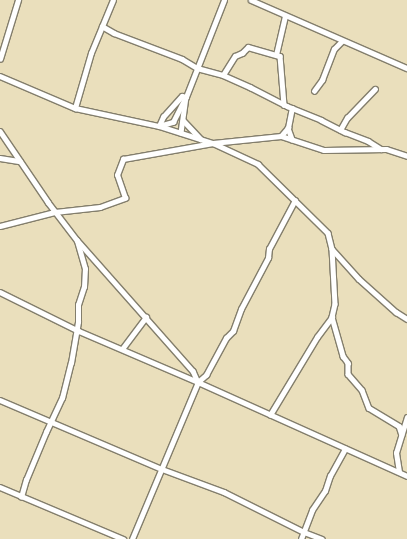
<!DOCTYPE html>
<style>
body{margin:0}
#map{position:relative;width:407px;height:539px;overflow:hidden;background:#eadfbc;font-family:Dekko,sans-serif}
div>[style]{position:absolute}
[style*='--x']{left:calc(var(--x)*1px);top:calc(var(--y)*1px);width:calc(var(--w)*1px);rotate:calc(var(--a)*1deg)}
.roads{filter:drop-shadow(1px 0 #837e6c) drop-shadow(-1px 0 #837e6c) drop-shadow(0 1px #837e6c) drop-shadow(0 -1px #837e6c)}
.minor>*{height:4.5px;margin:-2.25px;padding:0 2.25px;transform-origin:2.25px;border-radius:2.25px;background:#fff}
span{translate:-50% -50%;white-space:nowrap;text-align:center;line-height:1.15;-webkit-text-stroke:3.5px #f7f3e8;paint-order:stroke}
</style>
<div id="map">
<div class="roads">
<div class="minor">
<div style="--x:251;--y:0;--w:170;--a:23.6"></div>
<div style="--x:102;--y:26;--w:14;--a:30"></div>
<div style="--x:114;--y:33;--w:73;--a:20.9"></div>
<div style="--x:182;--y:59;--w:17;--a:31"></div>
<div style="--x:197;--y:68;--w:27;--a:15"></div>
<div style="--x:223;--y:75;--w:30;--a:24"></div>
<div style="--x:250;--y:87;--w:42;--a:27.2"></div>
<div style="--x:287;--y:106;--w:37;--a:22"></div>
<div style="--x:321;--y:120;--w:27;--a:27"></div>
<div style="--x:345;--y:132;--w:25;--a:21"></div>
<div style="--x:368;--y:141;--w:15;--a:32"></div>
<div style="--x:276;--y:55;--w:40;--a:-77"></div>
<div style="--x:0;--y:59;--w:62;--a:-73"></div>
<div style="--x:223;--y:75;--w:22;--a:-58"></div>
<div style="--x:235;--y:56;--w:8;--a:-23"></div>
<div style="--x:242;--y:53;--w:8;--a:-45"></div>
<div style="--x:248;--y:47;--w:33;--a:16"></div>
<div style="--x:280;--y:56;--w:49;--a:85.3"></div>
<div style="--x:0;--y:76;--w:82;--a:23.1"></div>
<div style="--x:75;--y:108;--w:86;--a:12.1"></div>
<div style="--x:159;--y:126;--w:57;--a:17.5"></div>
<div style="--x:213;--y:143;--w:50;--a:25"></div>
<div style="--x:258;--y:164;--w:98;--a:44.6"></div>
<div style="--x:328;--y:233;--w:16;--a:76"></div>
<div style="--x:332;--y:249;--w:40;--a:48"></div>
<div style="--x:359;--y:279;--w:50;--a:41.7"></div>
<div style="--x:396;--y:312;--w:13;--a:32"></div>
<div style="--x:314;--y:91;--w:14;--a:-54"></div>
<div style="--x:322;--y:80;--w:33;--a:-69"></div>
<div style="--x:334;--y:49;--w:11;--a:-45"></div>
<div style="--x:75;--y:108;--w:57;--a:-73.8"></div>
<div style="--x:91;--y:53;--w:57;--a:-67.5"></div>
<div style="--x:183;--y:120;--w:26;--a:47"></div>
<div style="--x:159;--y:126;--w:15;--a:-16"></div>
<div style="--x:173;--y:122;--w:28;--a:-63"></div>
<div style="--x:186;--y:97;--w:104;--a:-68.6"></div>
<div style="--x:159;--y:126;--w:10;--a:-66"></div>
<div style="--x:163;--y:117;--w:28;--a:-48"></div>
<div style="--x:182;--y:96;--w:4;--a:14"></div>
<div style="--x:186;--y:97;--w:36;--a:98"></div>
<div style="--x:288;--y:128;--w:12;--a:70"></div>
<div style="--x:340;--y:130;--w:14;--a:-60"></div>
<div style="--x:347;--y:118;--w:40;--a:-46"></div>
<div style="--x:0;--y:131;--w:86;--a:55.9"></div>
<div style="--x:48;--y:202;--w:48;--a:52.7"></div>
<div style="--x:77;--y:240;--w:175;--a:48.5"></div>
<div style="--x:193;--y:371;--w:12;--a:66"></div>
<div style="--x:198;--y:382;--w:229;--a:24.2"></div>
<div style="--x:281;--y:136;--w:11;--a:-49"></div>
<div style="--x:288;--y:128;--w:20;--a:-79"></div>
<div style="--x:0;--y:158;--w:20;--a:9"></div>
<div style="--x:0;--y:226;--w:57;--a:-14.3"></div>
<div style="--x:55;--y:212;--w:45;--a:-6.3"></div>
<div style="--x:100;--y:207;--w:27;--a:-20"></div>
<div style="--x:125;--y:198;--w:24;--a:-109"></div>
<div style="--x:117;--y:175;--w:17;--a:-69"></div>
<div style="--x:123;--y:159;--w:91;--a:-10.1"></div>
<div style="--x:213;--y:143;--w:68;--a:-5.9"></div>
<div style="--x:281;--y:136;--w:45;--a:18"></div>
<div style="--x:324;--y:150;--w:62;--a:-0.9"></div>
<div style="--x:386;--y:149;--w:22;--a:18"></div>
<div style="--x:332;--y:249;--w:55;--a:86.9"></div>
<div style="--x:335;--y:304;--w:13;--a:103"></div>
<div style="--x:332;--y:317;--w:41;--a:74.2"></div>
<div style="--x:343;--y:356;--w:9;--a:54"></div>
<div style="--x:348;--y:363;--w:11;--a:90"></div>
<div style="--x:348;--y:374;--w:21;--a:49"></div>
<div style="--x:362;--y:390;--w:19;--a:69"></div>
<div style="--x:369;--y:408;--w:35;--a:31"></div>
<div style="--x:399;--y:426;--w:9;--a:72"></div>
<div style="--x:0;--y:292;--w:88;--a:26.3"></div>
<div style="--x:79;--y:331;--w:129;--a:23.2"></div>
<div style="--x:122;--y:349;--w:40;--a:-53"></div>
<div style="--x:0;--y:400;--w:176;--a:23.1"></div>
<div style="--x:162;--y:469;--w:66;--a:20.4"></div>
<div style="--x:224;--y:492;--w:89;--a:26.6"></div>
<div style="--x:304;--y:532;--w:19;--a:21"></div>
<div style="--x:270;--y:415;--w:91;--a:-58.9"></div>
<div style="--x:317;--y:337;--w:25;--a:-53"></div>
<div style="--x:399;--y:472;--w:19;--a:-99"></div>
<div style="--x:396;--y:453;--w:37;--a:-73"></div>
<div style="--x:0;--y:487;--w:134;--a:22.9"></div>
<div style="--x:21;--y:497;--w:18;--a:-74"></div>
<div style="--x:26;--y:480;--w:52;--a:-67.4"></div>
<div style="--x:46;--y:432;--w:38;--a:-65"></div>
<div style="--x:62;--y:398;--w:36;--a:-76"></div>
<div style="--x:71;--y:363;--w:42;--a:-80.3"></div>
<div style="--x:78;--y:322;--w:17;--a:-90"></div>
<div style="--x:78;--y:305;--w:19;--a:-72"></div>
<div style="--x:84;--y:287;--w:18;--a:-87"></div>
<div style="--x:85;--y:269;--w:29;--a:-106"></div>
<div style="--x:132;--y:539;--w:170;--a:-67.2"></div>
<div style="--x:198;--y:382;--w:11;--a:-41"></div>
<div style="--x:206;--y:375;--w:42;--a:-61.6"></div>
<div style="--x:226;--y:338;--w:10;--a:-45"></div>
<div style="--x:233;--y:331;--w:23;--a:-70"></div>
<div style="--x:241;--y:309;--w:58;--a:-62.1"></div>
<div style="--x:268;--y:258;--w:9;--a:-84"></div>
<div style="--x:269;--y:249;--w:55;--a:-62"></div>
<div style="--x:301;--y:539;--w:31;--a:-69"></div>
<div style="--x:312;--y:510;--w:23;--a:-56"></div>
<div style="--x:325;--y:491;--w:16;--a:-72"></div>
<div style="--x:330;--y:476;--w:31;--a:-61"></div>
</div>
</div>
</div>
